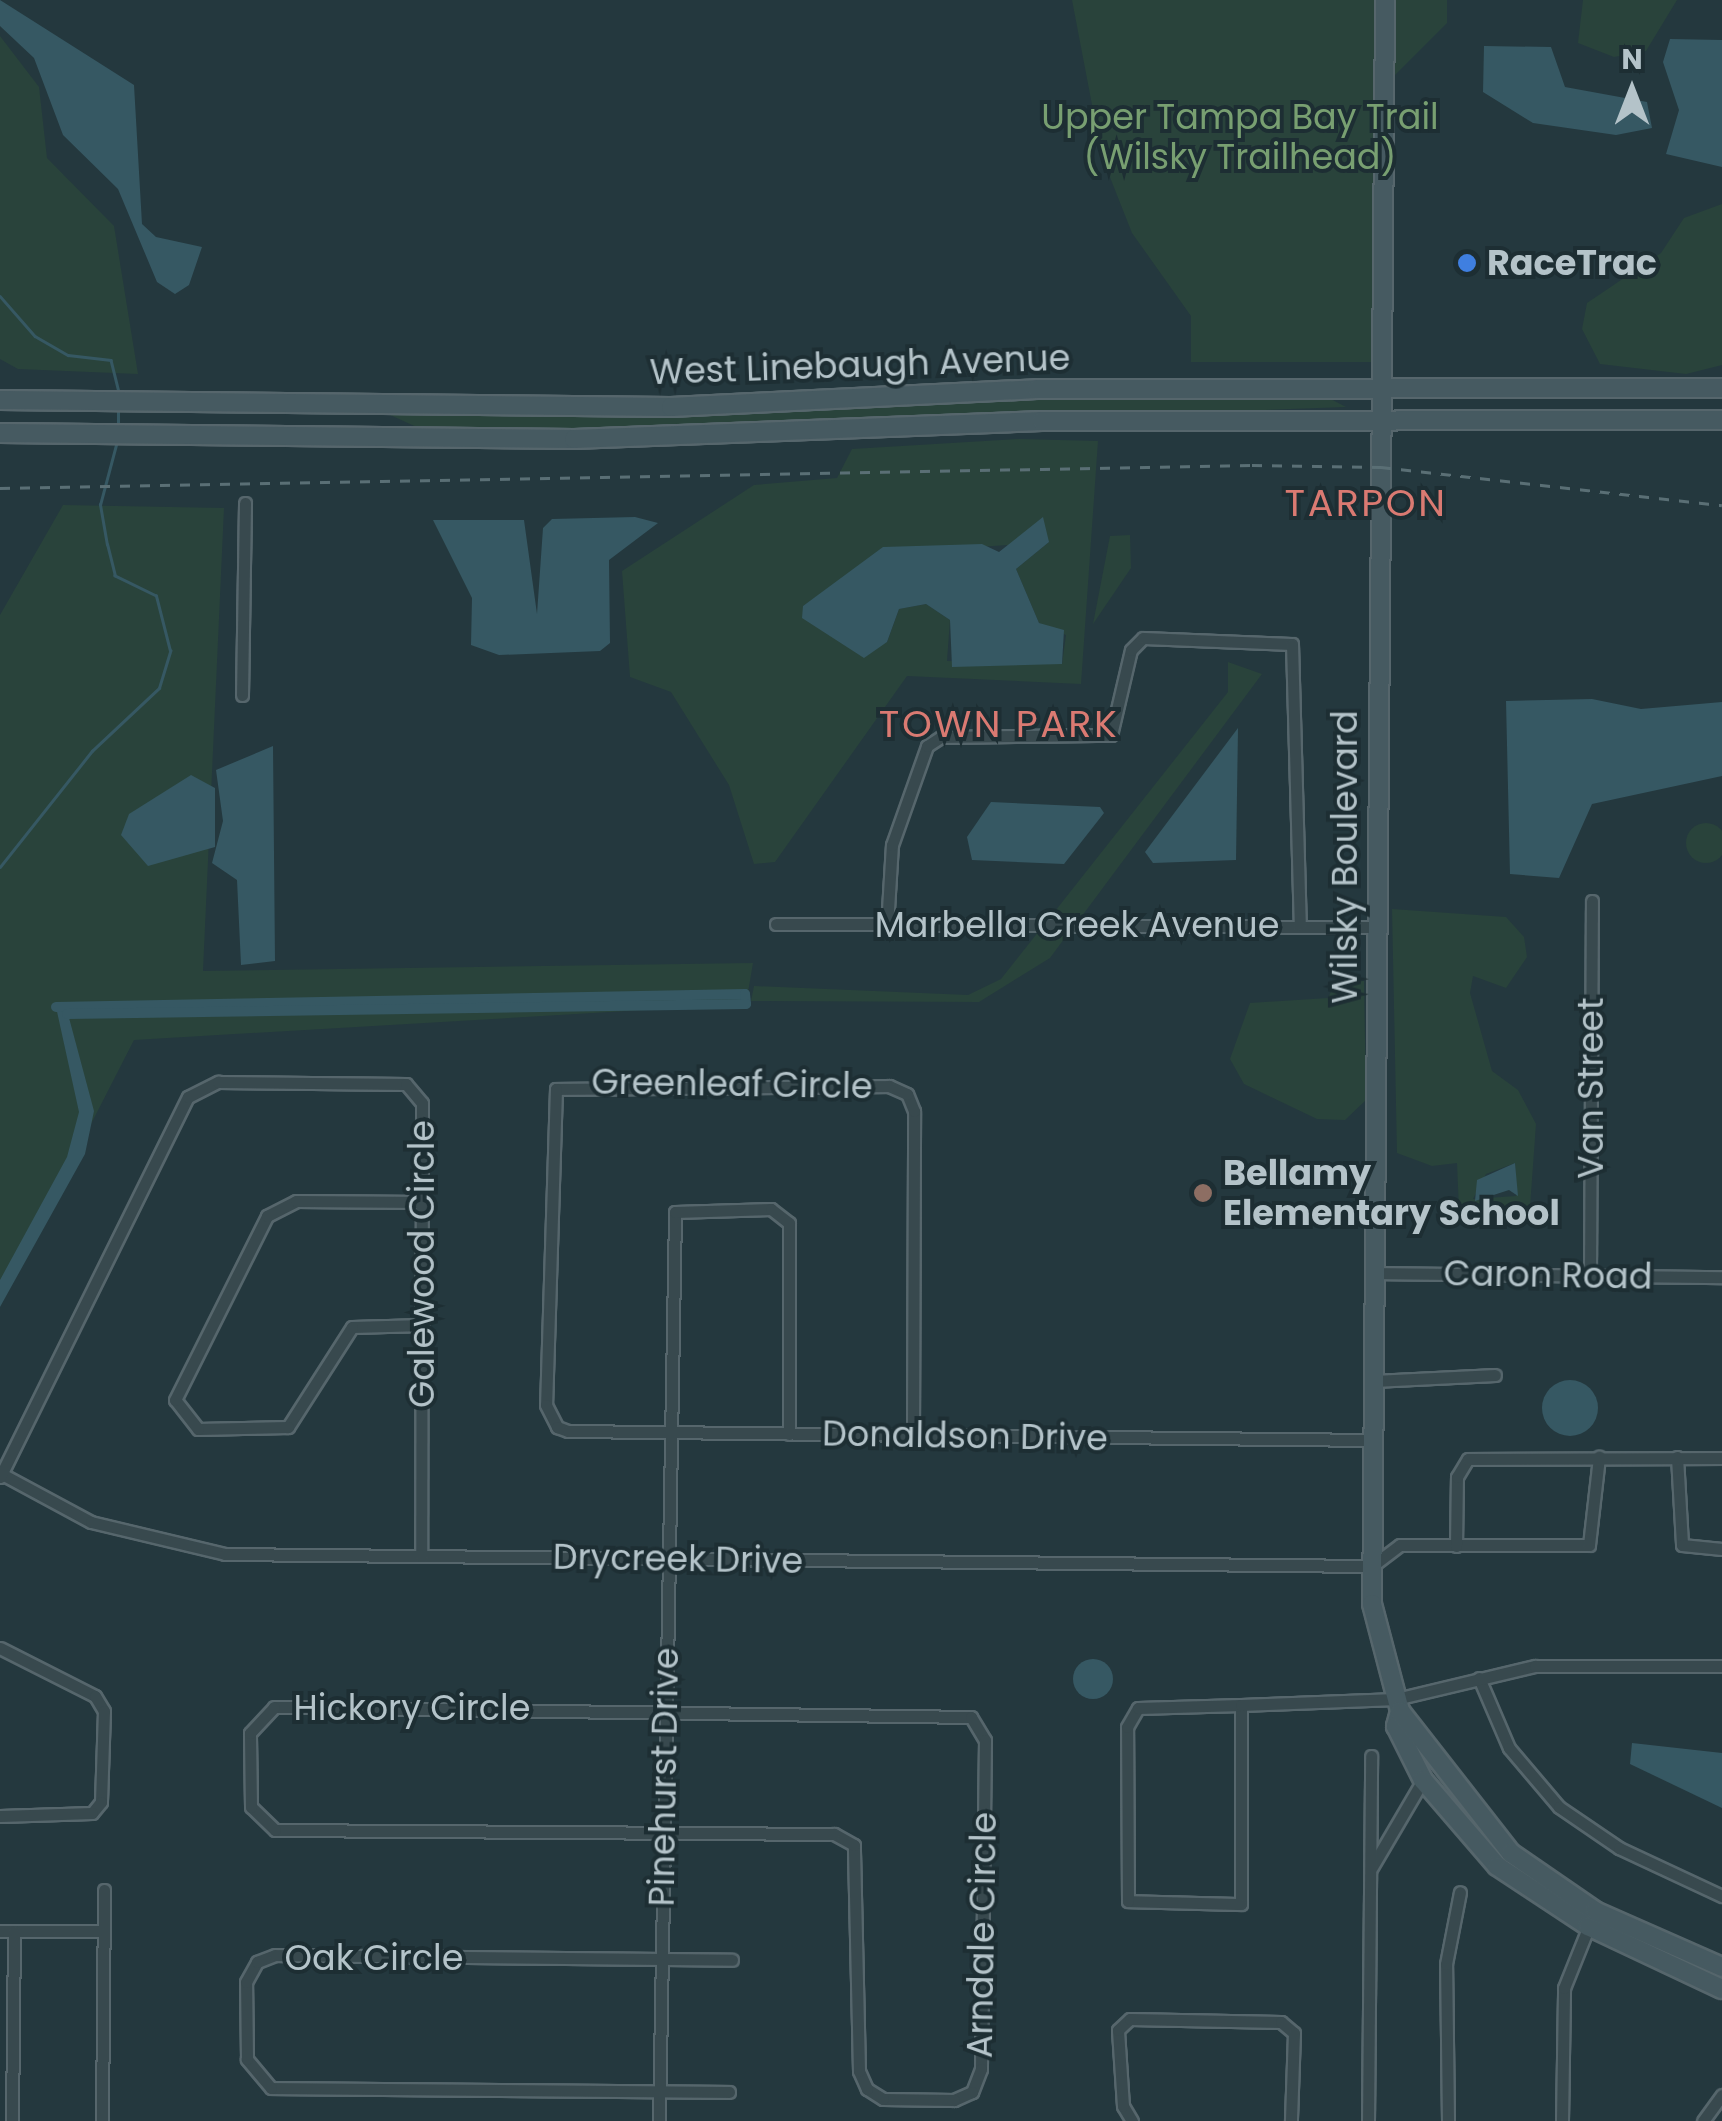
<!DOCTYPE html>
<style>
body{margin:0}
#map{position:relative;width:1722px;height:2121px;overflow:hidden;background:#24383e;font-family:Poppins,sans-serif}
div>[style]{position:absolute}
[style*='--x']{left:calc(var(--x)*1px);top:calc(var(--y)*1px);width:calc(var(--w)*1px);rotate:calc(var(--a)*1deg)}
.green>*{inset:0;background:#29433b}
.round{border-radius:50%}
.water>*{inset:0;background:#365863}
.stream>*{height:2.5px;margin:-1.25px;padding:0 1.25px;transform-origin:1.25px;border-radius:1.25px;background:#365863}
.canal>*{height:10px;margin:-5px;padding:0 5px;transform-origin:5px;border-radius:5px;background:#365863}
.roads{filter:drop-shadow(2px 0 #56666c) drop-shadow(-2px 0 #56666c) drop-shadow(0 2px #56666c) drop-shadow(0 -2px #56666c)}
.minor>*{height:11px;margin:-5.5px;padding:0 5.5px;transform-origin:5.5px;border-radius:5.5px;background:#38494e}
.secondary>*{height:18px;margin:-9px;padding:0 9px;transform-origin:9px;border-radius:9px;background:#465a61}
.rail>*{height:2.5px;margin-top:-1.25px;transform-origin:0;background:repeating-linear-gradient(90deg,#5a6f75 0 10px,transparent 0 20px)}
.dots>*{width:28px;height:28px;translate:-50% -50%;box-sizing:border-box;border:5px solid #1d2e33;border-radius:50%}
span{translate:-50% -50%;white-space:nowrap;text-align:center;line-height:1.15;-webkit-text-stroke:8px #1d2e33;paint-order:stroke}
.park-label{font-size:35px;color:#789f71}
.poi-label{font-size:35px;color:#b4c3c9;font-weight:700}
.left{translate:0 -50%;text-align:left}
.street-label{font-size:35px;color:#b4c3c9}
.neighbourhood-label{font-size:38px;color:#da7a72;letter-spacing:2.5px}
.north{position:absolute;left:1582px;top:40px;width:100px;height:100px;-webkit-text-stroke:8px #1d2e33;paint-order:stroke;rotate:0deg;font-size:28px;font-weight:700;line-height:40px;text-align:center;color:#b4c3c9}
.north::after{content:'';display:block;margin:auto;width:35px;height:45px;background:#b4c3c9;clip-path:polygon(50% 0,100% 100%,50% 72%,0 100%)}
</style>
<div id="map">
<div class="green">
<div style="clip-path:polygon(1072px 0,1376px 0,1374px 362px,1191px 362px,1191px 316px,1132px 233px,1102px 157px)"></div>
<div style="clip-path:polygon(1390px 0,1447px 0,1447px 23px,1388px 82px)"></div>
<div style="clip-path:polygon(1583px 0,1677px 0,1646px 51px,1614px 57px,1578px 43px)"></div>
<div style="clip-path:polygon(0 36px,39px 87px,47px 158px,114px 226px,138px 374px,18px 369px,0 359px)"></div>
<div style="clip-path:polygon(1722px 204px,1722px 365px,1686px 374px,1600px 364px,1582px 329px,1587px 303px,1661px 253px,1684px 218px)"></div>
<div style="clip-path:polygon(1062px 394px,1321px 394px,1346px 407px,706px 431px,421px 429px,388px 414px)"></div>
<div style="clip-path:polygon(evenodd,1019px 439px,1098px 441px,1081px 684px,907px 676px,775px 862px,754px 864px,729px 785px,671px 692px,630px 677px,622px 571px,754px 485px,837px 478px,852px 449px,1019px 439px,1049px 542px,1016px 569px,1039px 623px,1066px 635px,1062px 664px,947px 661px,950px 620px,926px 604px,899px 609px,887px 642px,866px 651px,812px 624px,803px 606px,878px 554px,1049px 542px)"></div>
<div style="clip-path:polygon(63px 505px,224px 508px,203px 971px,753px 963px,746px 1004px,134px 1040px,0 1302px,0 615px)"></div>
<div style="clip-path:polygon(1130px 535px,1131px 568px,1093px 624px,1110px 536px)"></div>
<div style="clip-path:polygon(1228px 662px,1262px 674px,1079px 920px,1048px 920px,1228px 692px)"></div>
<div class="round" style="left:1686px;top:823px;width:40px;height:40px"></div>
<div style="clip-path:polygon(evenodd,1392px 909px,1506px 917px,1524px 937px,1527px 957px,1506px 988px,1473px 976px,1470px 993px,1492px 1071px,1518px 1090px,1536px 1124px,1530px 1207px,1459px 1210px,1457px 1163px,1432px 1166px,1397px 1153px,1392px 909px,1515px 1163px,1516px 1196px,1473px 1199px,1486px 1174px,1515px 1163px)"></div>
<div style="clip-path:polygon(1039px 931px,1070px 931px,1050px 958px,979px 1002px,751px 1001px,754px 986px,968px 995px,1001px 979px)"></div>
<div style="clip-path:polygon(1336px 981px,1364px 981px,1366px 1100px,1345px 1120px,1317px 1119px,1244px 1084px,1230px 1059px,1250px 1003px,1328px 998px)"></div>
</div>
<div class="water">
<div style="clip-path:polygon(0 0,134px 85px,142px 224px,156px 237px,202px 247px,189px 285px,175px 294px,157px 282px,118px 189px,63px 135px,34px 58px,0 26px)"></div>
<div style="clip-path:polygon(1670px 39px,1722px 40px,1722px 167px,1666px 154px,1679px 110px,1663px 62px)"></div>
<div style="clip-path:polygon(1484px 46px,1551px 47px,1565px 87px,1647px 102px,1652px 128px,1616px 135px,1533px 123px,1483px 92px)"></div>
<div style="clip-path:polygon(635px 517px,658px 523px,609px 560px,610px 643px,600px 651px,499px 655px,471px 645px,472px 598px,433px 520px,524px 520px,537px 614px,543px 528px,552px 519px)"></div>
<div style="clip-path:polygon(1043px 517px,1049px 542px,1016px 569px,1039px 623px,1064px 630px,1062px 664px,952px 667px,950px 620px,926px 604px,899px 609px,887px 642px,864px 658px,802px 618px,803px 606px,883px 547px,982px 544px,999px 552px)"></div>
<div style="clip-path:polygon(1592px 699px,1641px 709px,1722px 702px,1722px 776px,1592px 804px,1559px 878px,1510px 874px,1506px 701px)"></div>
<div style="clip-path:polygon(1238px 728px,1236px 860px,1153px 863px,1145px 852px)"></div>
<div style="clip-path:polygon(273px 746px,275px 961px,241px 965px,237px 880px,212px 863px,223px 821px,216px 770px)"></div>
<div style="clip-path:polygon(191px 775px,215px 788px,215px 847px,148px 866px,121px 835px,129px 814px)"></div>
<div style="clip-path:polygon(991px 802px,1100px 807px,1104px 813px,1064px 864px,972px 860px,967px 837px)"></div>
<div style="clip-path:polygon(56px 1007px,68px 1014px,94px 1111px,85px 1154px,0 1307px,0 1280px,67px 1157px,79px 1112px)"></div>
<div style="clip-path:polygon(1515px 1163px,1518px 1196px,1509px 1190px,1475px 1201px,1477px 1180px)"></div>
<div class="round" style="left:1542px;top:1380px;width:56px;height:56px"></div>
<div class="round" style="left:1073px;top:1659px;width:40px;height:40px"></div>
<div style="clip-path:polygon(1632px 1743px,1722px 1753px,1722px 1808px,1630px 1764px)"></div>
</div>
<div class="stream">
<div style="--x:0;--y:296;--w:53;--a:48.8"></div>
<div style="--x:35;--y:336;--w:38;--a:30"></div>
<div style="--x:68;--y:355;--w:43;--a:6.6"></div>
<div style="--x:111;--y:360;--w:34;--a:76"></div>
<div style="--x:118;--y:428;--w:17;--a:-90"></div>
<div style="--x:0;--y:867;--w:148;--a:-51.6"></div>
<div style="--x:92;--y:751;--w:92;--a:-43.2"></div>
<div style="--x:159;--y:688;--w:39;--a:-73"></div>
<div style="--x:170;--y:651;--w:57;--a:-104.3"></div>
<div style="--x:156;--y:596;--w:46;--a:-154"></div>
<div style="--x:115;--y:576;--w:32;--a:-104"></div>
<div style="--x:107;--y:545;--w:41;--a:-99.9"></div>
<div style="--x:100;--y:505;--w:66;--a:-75.1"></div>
</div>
<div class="canal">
<div style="--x:56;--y:1007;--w:689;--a:-1.08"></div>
<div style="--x:745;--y:994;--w:10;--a:84"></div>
<div style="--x:746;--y:1004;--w:679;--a:179.16"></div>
</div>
<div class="roads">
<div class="minor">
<div style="--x:242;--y:695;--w:192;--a:-89.1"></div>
<div style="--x:776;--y:924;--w:601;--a:0.29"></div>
<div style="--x:887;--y:926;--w:81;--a:-86.5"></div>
<div style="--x:892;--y:845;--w:105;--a:-70.5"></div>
<div style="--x:927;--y:746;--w:17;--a:-33"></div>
<div style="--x:941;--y:737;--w:170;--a:-0.7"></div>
<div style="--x:1111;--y:735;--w:87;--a:-76.8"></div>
<div style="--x:1131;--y:650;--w:17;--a:-45"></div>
<div style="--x:1143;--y:638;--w:149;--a:2.3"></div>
<div style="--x:1292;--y:644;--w:281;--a:88.4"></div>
<div style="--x:1375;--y:1273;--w:347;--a:0.7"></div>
<div style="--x:1590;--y:1275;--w:374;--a:-89.7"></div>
<div style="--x:423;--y:1325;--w:71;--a:178.4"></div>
<div style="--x:352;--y:1327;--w:119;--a:122.6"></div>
<div style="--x:288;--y:1427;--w:90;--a:178.7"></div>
<div style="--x:198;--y:1429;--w:37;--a:-128"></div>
<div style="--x:175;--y:1400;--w:206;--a:-63.4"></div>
<div style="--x:267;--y:1216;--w:33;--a:-27"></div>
<div style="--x:296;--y:1201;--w:129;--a:0.4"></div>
<div style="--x:1374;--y:1381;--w:121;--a:-2.8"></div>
<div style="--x:913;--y:1435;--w:324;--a:-89.8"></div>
<div style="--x:914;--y:1111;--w:18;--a:-112"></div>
<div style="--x:907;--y:1094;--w:20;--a:-156"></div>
<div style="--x:889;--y:1086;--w:333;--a:179.5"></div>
<div style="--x:556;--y:1089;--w:316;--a:91.8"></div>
<div style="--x:546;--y:1405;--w:25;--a:63"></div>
<div style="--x:557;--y:1427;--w:12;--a:20"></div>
<div style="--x:568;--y:1431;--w:806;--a:0.64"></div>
<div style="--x:1677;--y:1457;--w:88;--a:86.7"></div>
<div style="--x:1682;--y:1545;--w:40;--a:5.7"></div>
<div style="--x:0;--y:1473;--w:103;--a:28.3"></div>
<div style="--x:91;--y:1522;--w:138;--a:13.4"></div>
<div style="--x:225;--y:1554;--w:1147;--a:0.6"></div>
<div style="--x:1372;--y:1566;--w:35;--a:-37"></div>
<div style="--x:1400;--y:1545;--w:189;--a:0"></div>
<div style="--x:1589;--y:1545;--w:89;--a:-83.5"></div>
<div style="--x:0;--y:1477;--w:424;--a:-63.7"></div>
<div style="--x:188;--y:1097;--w:34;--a:-27"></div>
<div style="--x:218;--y:1082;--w:188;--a:0.6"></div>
<div style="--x:406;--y:1084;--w:25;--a:50"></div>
<div style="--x:422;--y:1103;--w:453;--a:90.1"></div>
<div style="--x:1456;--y:1546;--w:69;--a:-89.2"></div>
<div style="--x:1457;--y:1477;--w:21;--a:-59"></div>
<div style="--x:1468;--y:1459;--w:254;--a:-0.2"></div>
<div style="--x:0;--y:1648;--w:106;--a:26.8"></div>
<div style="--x:95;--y:1696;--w:17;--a:59"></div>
<div style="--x:104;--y:1711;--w:91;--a:91.9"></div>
<div style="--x:101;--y:1802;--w:14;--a:129"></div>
<div style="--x:92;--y:1813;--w:92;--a:178.1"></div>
<div style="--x:1479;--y:1678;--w:76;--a:66.8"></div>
<div style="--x:1509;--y:1748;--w:77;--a:49.7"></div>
<div style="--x:1559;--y:1807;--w:73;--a:34.3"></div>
<div style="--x:1619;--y:1848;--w:114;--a:25"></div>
<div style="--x:1241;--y:1705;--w:199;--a:90"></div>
<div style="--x:1241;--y:1904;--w:113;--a:-178.5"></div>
<div style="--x:1128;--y:1901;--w:174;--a:-90.3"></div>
<div style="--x:1127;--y:1727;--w:22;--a:-60"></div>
<div style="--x:1138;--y:1708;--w:103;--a:-1.7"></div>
<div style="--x:1241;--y:1705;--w:155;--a:-2.2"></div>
<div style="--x:1396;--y:1699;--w:143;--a:-13.4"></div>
<div style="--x:1535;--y:1666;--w:187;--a:0"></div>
<div style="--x:274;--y:1707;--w:697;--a:0.82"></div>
<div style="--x:971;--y:1717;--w:27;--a:59"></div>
<div style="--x:985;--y:1740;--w:329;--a:90.7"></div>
<div style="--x:981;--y:2069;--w:25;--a:111"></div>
<div style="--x:972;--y:2092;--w:20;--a:156"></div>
<div style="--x:954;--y:2100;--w:71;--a:-179.2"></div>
<div style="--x:883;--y:2099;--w:19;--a:-148"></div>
<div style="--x:867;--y:2089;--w:20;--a:-114"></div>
<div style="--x:859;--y:2071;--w:226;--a:-91.3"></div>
<div style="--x:854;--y:1845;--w:23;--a:-151"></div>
<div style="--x:834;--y:1834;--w:559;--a:-179.59"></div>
<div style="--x:275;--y:1830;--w:33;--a:-136"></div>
<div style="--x:251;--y:1807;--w:74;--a:-90.8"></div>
<div style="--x:250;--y:1733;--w:35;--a:-47"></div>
<div style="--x:1372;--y:1867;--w:101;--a:-59.6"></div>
<div style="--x:0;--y:1931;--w:104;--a:0"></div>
<div style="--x:729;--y:2092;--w:458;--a:-179.5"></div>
<div style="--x:271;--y:2088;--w:38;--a:-130"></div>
<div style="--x:247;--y:2059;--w:77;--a:-90.7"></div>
<div style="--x:246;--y:1982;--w:23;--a:-61"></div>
<div style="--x:257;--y:1962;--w:19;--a:-21"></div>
<div style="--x:275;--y:1955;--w:457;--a:0.6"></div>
<div style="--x:12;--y:2121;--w:190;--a:-89.4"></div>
<div style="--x:102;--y:2121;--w:231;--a:-89.5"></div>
<div style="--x:659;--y:2121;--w:909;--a:-88.99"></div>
<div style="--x:675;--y:1212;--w:96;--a:-1.8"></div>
<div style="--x:771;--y:1209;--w:23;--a:38"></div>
<div style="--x:789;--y:1223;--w:211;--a:90"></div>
<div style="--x:1132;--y:2121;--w:17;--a:-121"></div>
<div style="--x:1123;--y:2106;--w:76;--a:-93.8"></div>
<div style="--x:1118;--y:2030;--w:16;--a:-43"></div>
<div style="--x:1130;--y:2019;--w:151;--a:1.1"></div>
<div style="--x:1281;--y:2022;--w:17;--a:40"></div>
<div style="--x:1294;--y:2033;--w:88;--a:92"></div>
<div style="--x:1368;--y:2121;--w:365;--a:-89.5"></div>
<div style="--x:1448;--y:2121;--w:157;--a:-90.7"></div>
<div style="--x:1446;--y:1964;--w:73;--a:-79"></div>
<div style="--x:1562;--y:2121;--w:133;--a:-89.1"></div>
<div style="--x:1564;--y:1988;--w:72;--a:-68.1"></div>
<div style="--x:1703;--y:2121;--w:32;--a:-54"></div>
</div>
<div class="secondary">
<div style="--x:1385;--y:0;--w:1604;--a:90.46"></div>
<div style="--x:1372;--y:1604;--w:111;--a:75.3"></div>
<div style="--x:0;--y:400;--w:671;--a:0.6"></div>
<div style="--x:671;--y:407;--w:366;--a:-2.8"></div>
<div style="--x:1037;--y:389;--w:685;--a:-0.08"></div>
<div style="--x:0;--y:433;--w:574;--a:0.6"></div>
<div style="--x:574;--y:439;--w:468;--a:-2.2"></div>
<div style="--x:1042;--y:421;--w:680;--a:-0.08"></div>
<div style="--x:1400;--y:1711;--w:16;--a:105"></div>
<div style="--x:1396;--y:1726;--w:60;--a:63.4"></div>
<div style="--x:1423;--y:1780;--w:113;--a:49.3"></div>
<div style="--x:1497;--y:1866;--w:109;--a:33.4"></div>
<div style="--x:1588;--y:1926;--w:148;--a:25.2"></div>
<div style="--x:1400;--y:1711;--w:180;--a:52"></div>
<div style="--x:1511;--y:1853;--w:102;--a:34.6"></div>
<div style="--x:1595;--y:1911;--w:139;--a:23.8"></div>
</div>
</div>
<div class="rail">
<div style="--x:0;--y:488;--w:1252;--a:-1.05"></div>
<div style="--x:1252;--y:465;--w:129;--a:0.9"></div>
<div style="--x:1381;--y:467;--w:343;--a:6.4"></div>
</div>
<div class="dots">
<div style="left:1467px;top:263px;background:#3f7fe0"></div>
<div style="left:1203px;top:1193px;background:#8d6e63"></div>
</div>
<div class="park-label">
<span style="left:1240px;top:137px">Upper Tampa Bay Trail<br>(Wilsky Trailhead)</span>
</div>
<div class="poi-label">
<span class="left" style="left:1487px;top:263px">RaceTrac</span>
<span class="left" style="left:1223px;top:1193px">Bellamy<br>Elementary School</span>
</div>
<div class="street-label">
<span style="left:860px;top:365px;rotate:-2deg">West Linebaugh Avenue</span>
<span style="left:1345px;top:857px;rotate:-90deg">Wilsky Boulevard</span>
<span style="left:1077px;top:925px">Marbella Creek Avenue</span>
<span style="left:732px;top:1084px;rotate:1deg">Greenleaf Circle</span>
<span style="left:1591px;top:1088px;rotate:-90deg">Van Street</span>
<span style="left:422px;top:1264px;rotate:-90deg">Galewood Circle</span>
<span style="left:1548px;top:1275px;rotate:1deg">Caron Road</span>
<span style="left:965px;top:1436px;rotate:1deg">Donaldson Drive</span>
<span style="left:678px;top:1559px;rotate:1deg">Drycreek Drive</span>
<span style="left:412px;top:1708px">Hickory Circle</span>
<span style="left:664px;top:1777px;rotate:-89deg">Pinehurst Drive</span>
<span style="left:982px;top:1935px;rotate:-89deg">Arndale Circle</span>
<span style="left:374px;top:1958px">Oak Circle</span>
</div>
<div class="neighbourhood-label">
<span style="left:1366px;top:503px">TARPON</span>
<span style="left:999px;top:724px">TOWN PARK</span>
</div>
<div class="north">N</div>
</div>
